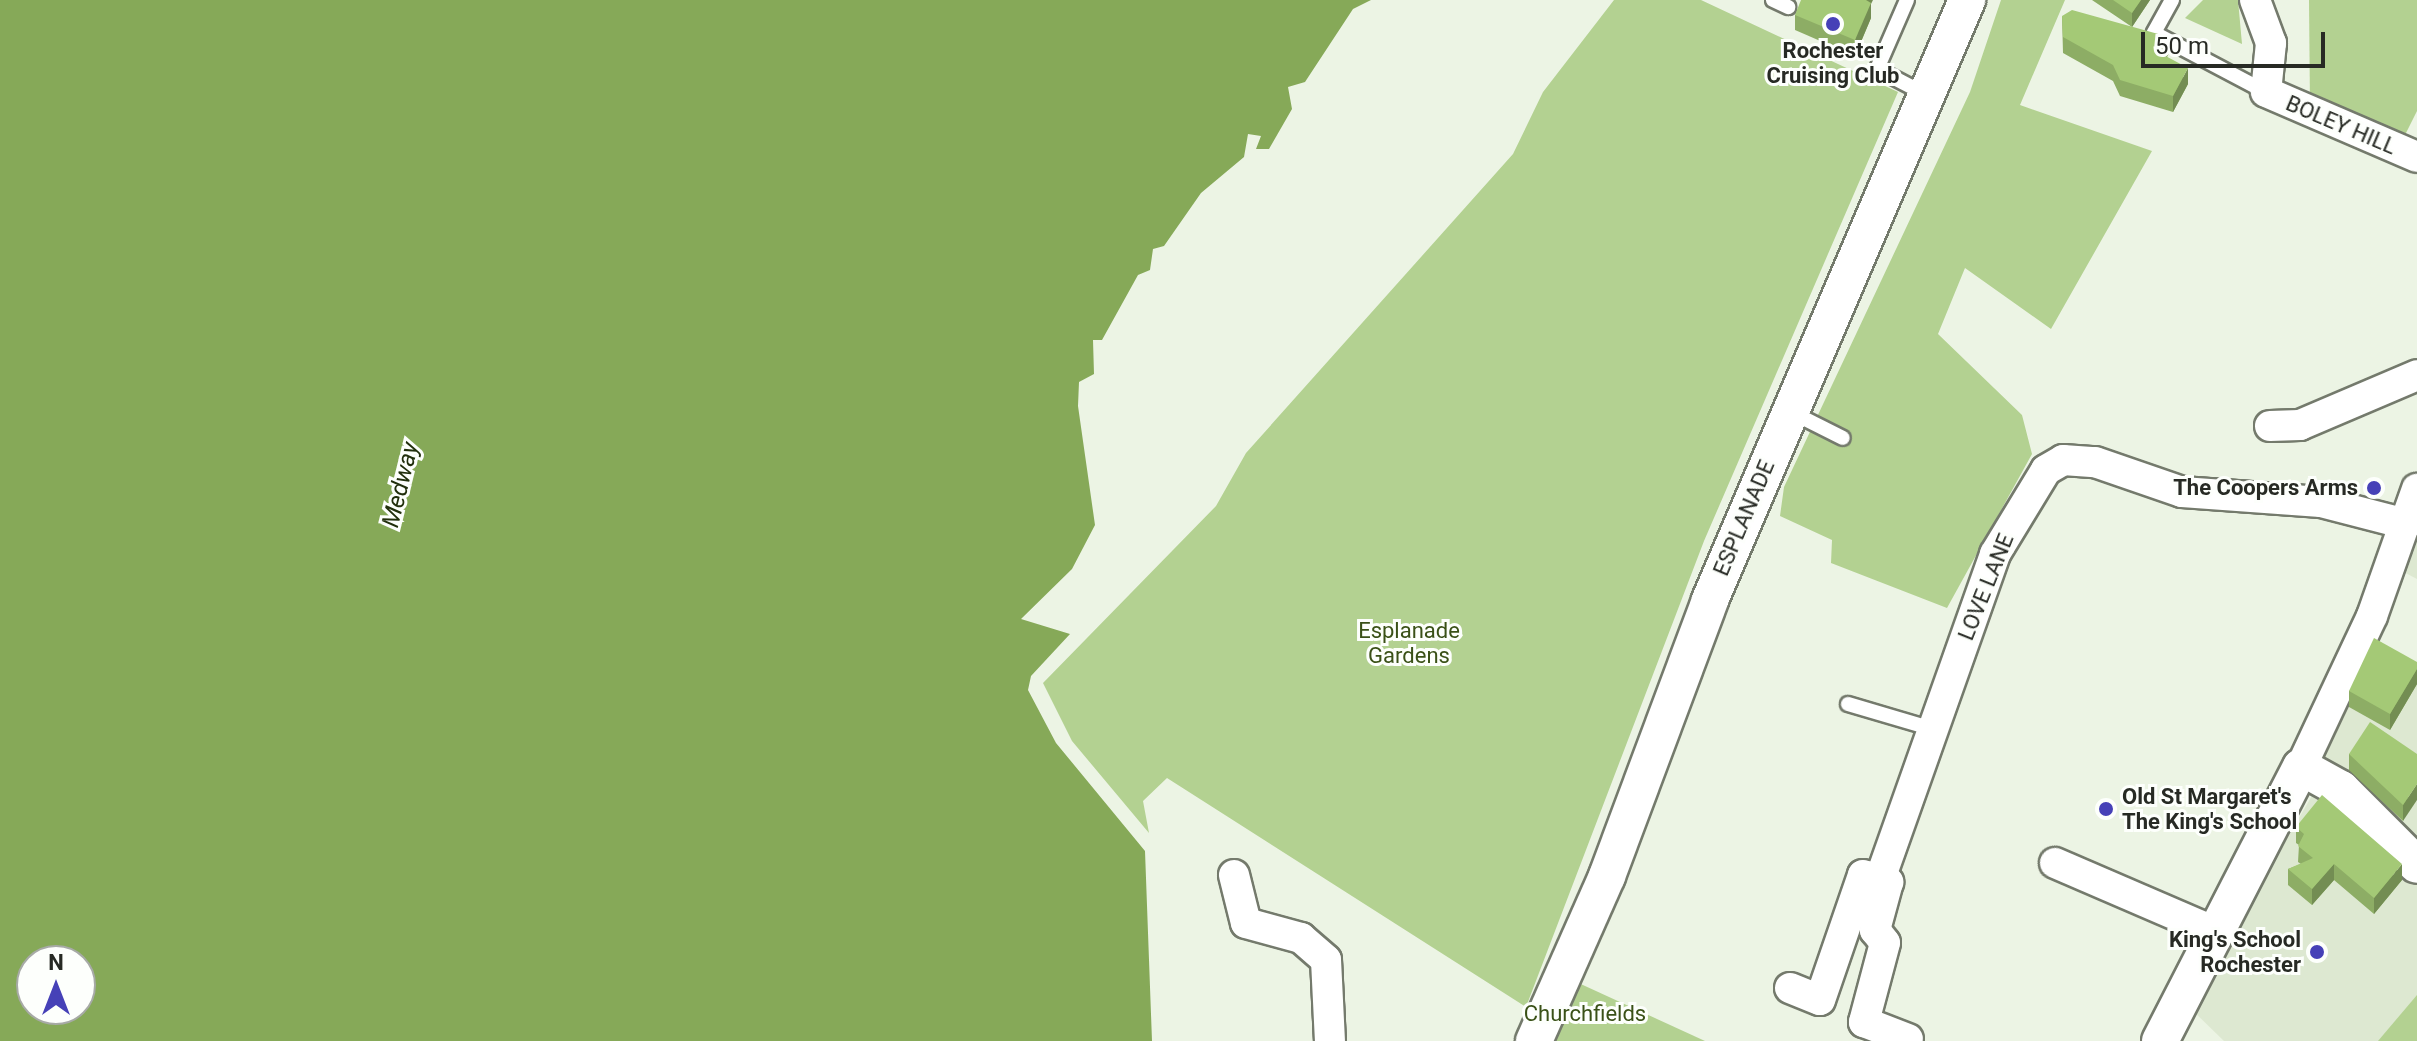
<!DOCTYPE html>
<style>
body{margin:0}
#map{position:relative;width:2417px;height:1041px;overflow:hidden;background:#ecf4e4;font-family:Roboto,sans-serif}
div>[style]{position:absolute}
[style*='--x']{left:calc(var(--x)*1px);top:calc(var(--y)*1px);width:calc(var(--w)*1px);rotate:calc(var(--a)*1deg)}
.built>*{inset:0;background:#dde8d1}
.green>*{inset:0;background:#b3d191}
.water>*{inset:0;background:#86a958}
.roads{filter:drop-shadow(2px 0 #747a6c) drop-shadow(-2px 0 #747a6c) drop-shadow(0 2px #747a6c) drop-shadow(0 -2px #747a6c)}
.service>*{height:14px;margin:-7px;padding:0 7px;transform-origin:7px;border-radius:7px;background:#fff}
.minor>*{height:30px;margin:-15px;padding:0 15px;transform-origin:15px;border-radius:15px;background:#fff}
.tertiary>*{height:36px;margin:-18px;padding:0 18px;transform-origin:18px;border-radius:18px;background:#fff}
.wall>*{inset:0;background:#8dad65}
.shaded-wall>*{inset:0;background:#738d53}
.building>*{inset:0;background:#a4c976}
.dots>*{width:22px;height:22px;translate:-50% -50%;box-sizing:border-box;border:4px solid #fdfffc;border-radius:50%}
span{translate:-50% -50%;white-space:nowrap;text-align:center;line-height:1.15;-webkit-text-stroke:6px #fdfffc;paint-order:stroke}
.poi-label{font-size:22px;color:#272a24;font-weight:700}
.right{translate:-100% -50%;text-align:right}
.left{translate:0 -50%;text-align:left}
.street-label{font-size:22px;color:#272a24}
.park-label{font-size:22px;color:#3a5117}
.water-label{font-size:24px;color:#212f0c;font-style:italic}
.north{position:absolute;left:16px;top:945px;width:80px;height:80px;box-sizing:border-box;background:#fdfffc;border:2px solid #a7aaa6;border-radius:50%;rotate:0deg;font-size:22px;font-weight:700;line-height:32px;text-align:center;color:#272a24}
.north::after{content:'';display:block;margin:auto;width:28px;height:36px;background:#4641b7;clip-path:polygon(50% 0,100% 100%,50% 72%,0 100%)}
.scale{position:absolute;left:2141px;top:32px;width:184px;height:36px;box-sizing:border-box;border:4px solid #272a24;border-top:0;padding-left:10px;font-size:24px;line-height:28px;white-space:nowrap;color:#272a24;-webkit-text-stroke:6px #fdfffc;paint-order:stroke}
</style>
<div id="map">
<div class="built">
<div style="clip-path:polygon(2417px 517px,2417px 579px,2396px 568px)"></div>
<div style="clip-path:polygon(2367px 639px,2417px 669px,2417px 847px,2314px 756px)"></div>
<div style="clip-path:polygon(2316px 789px,2417px 885px,2417px 1041px,2224px 1041px,2188px 1006px)"></div>
</div>
<div class="green">
<div style="clip-path:polygon(1614px 0,1701px 0,1898px 92px,1704px 541px,1526px 1007px,1167px 778px,1143px 801px,1149px 833px,1072px 741px,1043px 683px,1216px 506px,1246px 453px,1513px 154px,1543px 92px)"></div>
<div style="clip-path:polygon(2001px 0,2065px 0,2020px 105px,2152px 151px,2051px 329px,1965px 268px,1938px 334px,2022px 415px,2032px 454px,1947px 608px,1831px 563px,1832px 540px,1780px 516px,1784px 487px,1970px 92px)"></div>
<div style="clip-path:polygon(2203px 0,2238px 0,2242px 44px,2185px 18px)"></div>
<div style="clip-path:polygon(2309px 0,2417px 0,2417px 111px,2401px 143px,2310px 107px)"></div>
<div style="clip-path:polygon(1572px 980px,1705px 1041px,1547px 1041px)"></div>
<div style="clip-path:polygon(2417px 995px,2417px 1041px,2378px 1041px)"></div>
</div>
<div class="water">
<div style="clip-path:polygon(evenodd,0 0,1371px 0,1353px 9px,1305px 82px,1288px 87px,1292px 109px,1269px 149px,1256px 149px,1261px 136px,1248px 134px,1244px 157px,1201px 193px,1164px 246px,1153px 249px,1150px 270px,1138px 275px,1102px 340px,1093px 340px,1094px 374px,1079px 382px,1078px 406px,1095px 525px,1072px 569px,1021px 619px,1070px 634px,1031px 676px,1028px 690px,1056px 743px,1145px 851px,1152px 1041px,0 1041px,0 0,32px 961px,80px 961px,80px 1009px,32px 1009px,32px 961px)"></div>
</div>
<div class="roads">
<div class="service">
<div style="--x:1773;--y:0;--w:17;--a:25"></div>
<div style="--x:1907;--y:0;--w:75;--a:113.5"></div>
<div style="--x:1877;--y:69;--w:56;--a:27.5"></div>
<div style="--x:2172;--y:0;--w:38;--a:119"></div>
<div style="--x:2154;--y:33;--w:127;--a:27.8"></div>
<div style="--x:1789;--y:411;--w:60;--a:26.6"></div>
<div style="--x:1848;--y:704;--w:89;--a:16.4"></div>
</div>
<div class="minor">
<div style="--x:2255;--y:0;--w:46;--a:69.6"></div>
<div style="--x:2271;--y:43;--w:49;--a:95.8"></div>
<div style="--x:2266;--y:92;--w:164;--a:23.3"></div>
<div style="--x:2270;--y:426;--w:30;--a:-2"></div>
<div style="--x:2300;--y:425;--w:127;--a:-23.1"></div>
<div style="--x:2301;--y:767;--w:167;--a:-64.8"></div>
<div style="--x:2372;--y:616;--w:135;--a:-70.5"></div>
<div style="--x:2055;--y:863;--w:174;--a:23.3"></div>
<div style="--x:1234;--y:875;--w:49;--a:76"></div>
<div style="--x:1246;--y:923;--w:57;--a:15.3"></div>
<div style="--x:1301;--y:938;--w:33;--a:41"></div>
<div style="--x:1326;--y:960;--w:81;--a:87.2"></div>
<div style="--x:1880;--y:879;--w:9;--a:21"></div>
<div style="--x:1888;--y:882;--w:50;--a:105.2"></div>
<div style="--x:1875;--y:930;--w:16;--a:52"></div>
<div style="--x:1885;--y:943;--w:82;--a:104.9"></div>
<div style="--x:1864;--y:1022;--w:47;--a:21.1"></div>
<div style="--x:1790;--y:988;--w:32;--a:22"></div>
<div style="--x:1820;--y:1000;--w:132;--a:-71"></div>
<div style="--x:1863;--y:875;--w:17;--a:13"></div>
<div style="--x:1880;--y:879;--w:345;--a:-70.5"></div>
<div style="--x:1995;--y:554;--w:98;--a:-58.7"></div>
<div style="--x:2046;--y:470;--w:20;--a:-30"></div>
<div style="--x:2063;--y:460;--w:32;--a:4"></div>
<div style="--x:2095;--y:462;--w:92;--a:19"></div>
<div style="--x:2182;--y:492;--w:139;--a:4.1"></div>
<div style="--x:2321;--y:502;--w:88;--a:14.5"></div>
</div>
<div class="tertiary">
<div style="--x:1534;--y:1041;--w:180;--a:-66.1"></div>
<div style="--x:1607;--y:876;--w:295;--a:-69.5"></div>
<div style="--x:1710;--y:600;--w:653;--a:-66.81"></div>
<div style="--x:2160;--y:1041;--w:308;--a:-62.8"></div>
<div style="--x:2301;--y:767;--w:46;--a:28.8"></div>
<div style="--x:2341;--y:789;--w:107;--a:45"></div>
</div>
</div>
<div class="wall">
<div style="clip-path:polygon(2092px 0,2150px 0,2132px 27px,2169px 53px,2167px 57px,2188px 84px,2173px 112px,2120px 96px,2113px 81px,2063px 53px,2062px 16px,2132px 27px)"></div>
<div style="clip-path:polygon(1871px 4px,1871px 18px,1855px 56px,1795px 30px,1795px 15px)"></div>
<div style="clip-path:polygon(2417px 662px,2417px 684px,2390px 730px,2349px 707px,2349px 691px)"></div>
<div style="clip-path:polygon(2349px 754px,2417px 754px,2403px 821px,2349px 770px)"></div>
<div style="clip-path:polygon(2296px 827px,2402px 880px,2374px 914px,2334px 880px,2312px 905px,2288px 885px,2288px 869px,2301px 864px,2298px 862px,2299px 845px,2296px 843px)"></div>
</div>
<div class="shaded-wall">
<div style="clip-path:polygon(1866px 0,1873px 0,1871px 4px,1871px 18px,1855px 56px,1855px 40px)"></div>
<div style="clip-path:polygon(2141px 0,2150px 0,2132px 27px,2132px 13px)"></div>
<div style="clip-path:polygon(2169px 37px,2169px 53px,2160px 69px,2160px 53px)"></div>
<div style="clip-path:polygon(2188px 68px,2188px 84px,2173px 112px,2173px 96px)"></div>
<div style="clip-path:polygon(2417px 669px,2417px 684px,2390px 730px,2390px 714px)"></div>
<div style="clip-path:polygon(2417px 784px,2417px 800px,2403px 821px,2403px 805px)"></div>
<div style="clip-path:polygon(2334px 864px,2334px 880px,2312px 905px,2312px 889px)"></div>
<div style="clip-path:polygon(2402px 864px,2402px 880px,2374px 914px,2374px 898px)"></div>
</div>
<div class="building">
<div style="clip-path:polygon(1801px 0,1866px 0,1871px 3px,1855px 40px,1795px 15px)"></div>
<div style="clip-path:polygon(2113px 0,2141px 0,2132px 13px)"></div>
<div style="clip-path:polygon(2072px 10px,2169px 37px,2160px 53px,2188px 68px,2173px 96px,2120px 80px,2113px 65px,2063px 37px,2062px 16px)"></div>
<div style="clip-path:polygon(2374px 638px,2417px 662px,2417px 669px,2390px 714px,2349px 691px)"></div>
<div style="clip-path:polygon(2370px 722px,2417px 754px,2417px 784px,2403px 805px,2349px 754px)"></div>
<div style="clip-path:polygon(2322px 795px,2402px 864px,2374px 898px,2334px 864px,2312px 889px,2288px 869px,2313px 858px,2298px 846px,2304px 834px,2296px 827px)"></div>
</div>
<div class="dots">
<div style="left:1833px;top:24px;background:#4641b7"></div>
<div style="left:2374px;top:488px;background:#4641b7"></div>
<div style="left:2106px;top:809px;background:#4641b7"></div>
<div style="left:2317px;top:952px;background:#4641b7"></div>
</div>
<div class="poi-label">
<span style="left:1833px;top:63px">Rochester<br>Cruising Club</span>
<span class="right" style="left:2358px;top:488px">The Coopers Arms</span>
<span class="left" style="left:2122px;top:809px">Old St Margaret's<br>The King's School</span>
<span class="right" style="left:2301px;top:952px">King's School<br>Rochester</span>
</div>
<div class="street-label">
<span style="left:2341px;top:125px;rotate:23deg">BOLEY HILL</span>
<span style="left:1744px;top:518px;rotate:-67deg">ESPLANADE</span>
<span style="left:1986px;top:587px;rotate:-68deg">LOVE LANE</span>
</div>
<div class="park-label">
<span style="left:1409px;top:643px">Esplanade<br>Gardens</span>
<span style="left:1585px;top:1014px">Churchfields</span>
</div>
<div class="water-label">
<span style="left:401px;top:485px;rotate:-76deg">Medway</span>
</div>
<div class="north">N</div>
<div class="scale">50 m</div>
</div>
